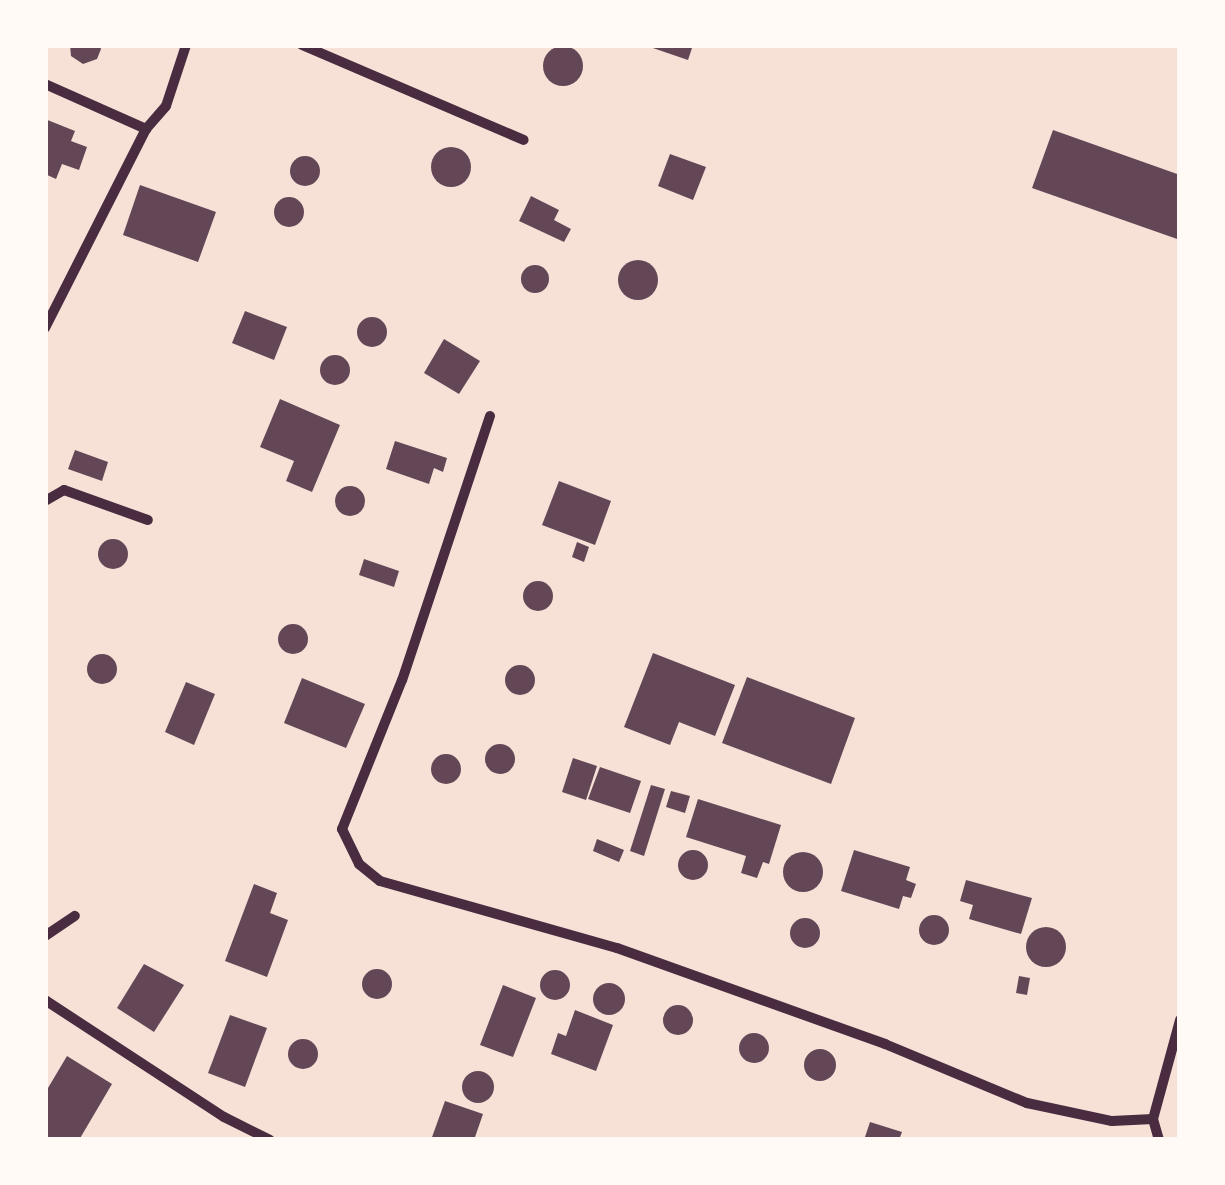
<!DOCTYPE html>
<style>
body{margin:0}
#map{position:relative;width:1225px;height:1185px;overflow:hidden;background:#f7e1d7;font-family:Merriweather,serif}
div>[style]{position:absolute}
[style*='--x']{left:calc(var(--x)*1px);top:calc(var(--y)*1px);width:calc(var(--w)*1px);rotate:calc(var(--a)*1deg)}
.building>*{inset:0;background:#644757}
.round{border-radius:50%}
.minor>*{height:10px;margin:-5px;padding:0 5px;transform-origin:5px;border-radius:5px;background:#4a2c40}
span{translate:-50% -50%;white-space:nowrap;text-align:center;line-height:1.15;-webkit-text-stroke:8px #fffaf5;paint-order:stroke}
.frame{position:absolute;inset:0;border:48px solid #fffaf5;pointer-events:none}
</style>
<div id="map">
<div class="building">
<div style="clip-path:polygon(70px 45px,100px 45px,101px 49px,97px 59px,83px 64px,71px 56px)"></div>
<div style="clip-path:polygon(644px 45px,693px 45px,688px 60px)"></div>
<div class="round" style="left:543px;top:46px;width:40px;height:40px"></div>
<div style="clip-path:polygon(45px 119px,75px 131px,71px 141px,87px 147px,79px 170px,62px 164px,56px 179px,45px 174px)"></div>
<div style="clip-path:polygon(1053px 130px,1180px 175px,1180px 240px,1032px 188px)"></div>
<div class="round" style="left:431px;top:147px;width:40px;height:40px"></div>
<div style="clip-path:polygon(670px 154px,706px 167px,693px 200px,658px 186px)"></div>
<div class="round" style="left:290px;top:156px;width:30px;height:30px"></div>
<div style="clip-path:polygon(140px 185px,216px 212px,198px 262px,123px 235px)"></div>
<div style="clip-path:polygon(531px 196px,559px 210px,554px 220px,571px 229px,564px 242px,519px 221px)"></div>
<div class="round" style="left:274px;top:197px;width:30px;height:30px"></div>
<div class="round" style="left:618px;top:260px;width:40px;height:40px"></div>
<div class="round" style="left:521px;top:265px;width:28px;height:28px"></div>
<div style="clip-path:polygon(245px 311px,287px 327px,274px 360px,232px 343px)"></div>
<div class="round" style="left:357px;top:317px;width:30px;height:30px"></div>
<div style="clip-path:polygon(444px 339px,480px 361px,459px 394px,424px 373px)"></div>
<div class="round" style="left:320px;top:355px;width:30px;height:30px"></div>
<div style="clip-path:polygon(280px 399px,340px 425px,312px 492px,286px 481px,294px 461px,260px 447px)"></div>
<div style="clip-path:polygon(395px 441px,447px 458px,443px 472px,434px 468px,429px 484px,386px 469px)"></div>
<div style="clip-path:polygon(75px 450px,108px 462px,102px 481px,68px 469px)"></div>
<div style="clip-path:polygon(559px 481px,611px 501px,595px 545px,542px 525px)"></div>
<div class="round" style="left:335px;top:486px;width:30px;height:30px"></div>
<div class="round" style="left:98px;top:539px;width:30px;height:30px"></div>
<div style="clip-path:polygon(577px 542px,589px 547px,584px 562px,572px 557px)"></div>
<div style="clip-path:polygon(364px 559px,399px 571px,394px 587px,359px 575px)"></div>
<div class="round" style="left:523px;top:581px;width:30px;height:30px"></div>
<div class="round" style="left:278px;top:624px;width:30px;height:30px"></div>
<div style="clip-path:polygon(653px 653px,735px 685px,715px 736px,679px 722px,670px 745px,624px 727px)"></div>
<div class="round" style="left:87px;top:654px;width:30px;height:30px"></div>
<div class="round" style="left:505px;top:665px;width:30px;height:30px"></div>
<div style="clip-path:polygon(747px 677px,855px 718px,831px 784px,722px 743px)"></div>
<div style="clip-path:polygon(302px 678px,365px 704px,346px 748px,284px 723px)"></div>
<div style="clip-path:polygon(186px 682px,215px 694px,194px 745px,165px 732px)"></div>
<div class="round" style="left:485px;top:744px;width:30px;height:30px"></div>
<div class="round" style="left:431px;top:754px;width:30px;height:30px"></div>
<div style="clip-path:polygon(573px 758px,597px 766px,586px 800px,562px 792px)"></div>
<div style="clip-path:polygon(600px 767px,641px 781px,630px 813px,588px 799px)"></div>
<div style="clip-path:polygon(651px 785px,665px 789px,644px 856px,630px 851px)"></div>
<div style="clip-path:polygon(671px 791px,690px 796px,685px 813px,666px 807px)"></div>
<div style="clip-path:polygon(698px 799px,781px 825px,769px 864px,763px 862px,757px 878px,741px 873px,746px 856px,686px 837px)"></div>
<div style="clip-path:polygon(597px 839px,624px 850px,619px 862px,593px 851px)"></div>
<div style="clip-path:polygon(854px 850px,910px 867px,906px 880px,916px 884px,911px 898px,903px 896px,899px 909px,841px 891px)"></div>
<div class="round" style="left:678px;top:850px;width:30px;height:30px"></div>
<div class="round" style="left:783px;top:852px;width:40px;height:40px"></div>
<div style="clip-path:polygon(966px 880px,1032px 898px,1021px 934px,969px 919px,973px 905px,960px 901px)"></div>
<div style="clip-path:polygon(254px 884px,277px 893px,270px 913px,288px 920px,267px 977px,225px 961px)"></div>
<div class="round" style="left:919px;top:915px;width:30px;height:30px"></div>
<div class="round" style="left:790px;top:918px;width:30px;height:30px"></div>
<div class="round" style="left:1026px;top:927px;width:40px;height:40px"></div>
<div style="clip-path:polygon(144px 964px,184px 985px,154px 1032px,117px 1008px)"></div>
<div class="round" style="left:362px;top:969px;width:30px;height:30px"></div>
<div class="round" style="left:540px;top:970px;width:30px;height:30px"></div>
<div style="clip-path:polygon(1019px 976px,1030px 978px,1027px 995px,1016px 993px)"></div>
<div class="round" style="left:593px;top:983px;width:32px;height:32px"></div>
<div style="clip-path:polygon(503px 985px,536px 998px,513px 1057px,480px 1045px)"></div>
<div class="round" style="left:663px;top:1005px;width:30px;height:30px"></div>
<div style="clip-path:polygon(575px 1010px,613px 1025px,596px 1071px,551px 1054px,558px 1033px,566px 1036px)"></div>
<div style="clip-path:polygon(230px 1015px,267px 1028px,245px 1087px,208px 1073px)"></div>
<div class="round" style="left:739px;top:1033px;width:30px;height:30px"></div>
<div class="round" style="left:288px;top:1039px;width:30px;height:30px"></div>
<div class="round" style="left:804px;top:1049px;width:32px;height:32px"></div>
<div style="clip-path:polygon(67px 1056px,112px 1084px,79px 1140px,45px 1140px,45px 1093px)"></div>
<div class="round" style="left:462px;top:1071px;width:32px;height:32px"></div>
<div style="clip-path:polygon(445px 1101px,483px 1114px,474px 1140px,431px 1140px)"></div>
<div style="clip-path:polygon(870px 1122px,902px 1132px,899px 1140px,864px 1140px)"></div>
</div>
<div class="minor">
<div style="--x:302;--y:45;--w:241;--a:23.2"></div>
<div style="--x:45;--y:84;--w:111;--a:24"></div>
<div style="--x:45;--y:328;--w:223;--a:-63.1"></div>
<div style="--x:146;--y:129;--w:30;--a:-49"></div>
<div style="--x:166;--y:106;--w:64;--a:-71.8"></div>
<div style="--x:490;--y:416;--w:278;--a:108.4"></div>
<div style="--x:402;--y:680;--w:161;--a:111.9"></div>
<div style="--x:342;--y:829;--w:39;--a:64"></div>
<div style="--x:359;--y:864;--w:27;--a:39"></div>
<div style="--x:380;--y:881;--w:246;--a:15.8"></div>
<div style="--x:617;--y:948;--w:285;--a:19.7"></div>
<div style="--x:885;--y:1044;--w:154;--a:22.6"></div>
<div style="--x:1027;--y:1103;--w:87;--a:12"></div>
<div style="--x:1112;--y:1121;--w:41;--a:-2.8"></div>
<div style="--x:45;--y:501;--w:22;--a:-30"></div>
<div style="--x:64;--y:490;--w:89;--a:19.7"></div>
<div style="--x:45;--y:936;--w:36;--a:-34"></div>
<div style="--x:45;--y:1000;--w:214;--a:33.2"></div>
<div style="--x:224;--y:1117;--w:51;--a:26.6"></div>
<div style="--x:1159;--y:1140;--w:22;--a:-106"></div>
<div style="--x:1153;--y:1119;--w:103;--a:-74.7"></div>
</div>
<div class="frame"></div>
</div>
